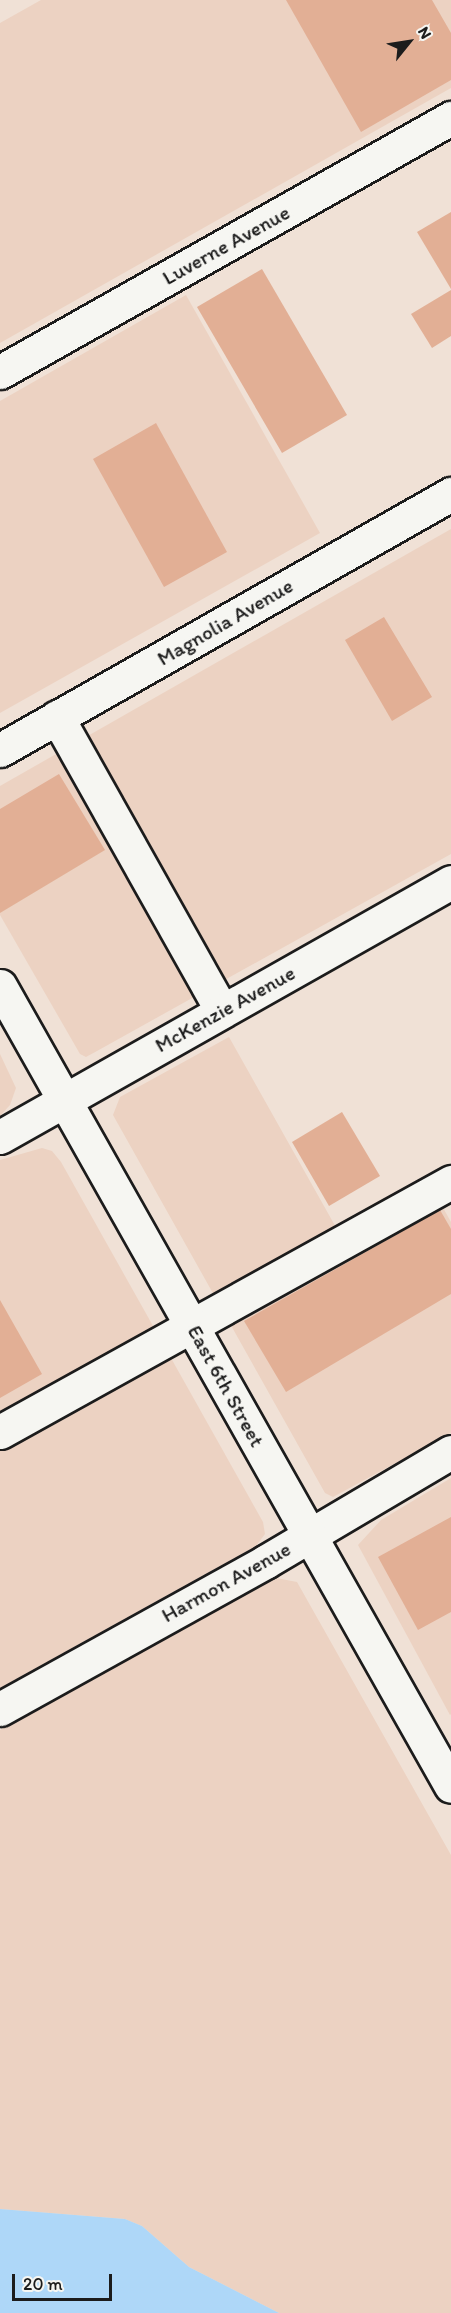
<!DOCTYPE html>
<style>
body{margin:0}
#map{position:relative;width:451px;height:2313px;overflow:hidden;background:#f0e1d6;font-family:Itim,sans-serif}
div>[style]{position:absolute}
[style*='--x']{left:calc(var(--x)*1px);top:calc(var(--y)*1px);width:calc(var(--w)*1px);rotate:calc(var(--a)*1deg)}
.built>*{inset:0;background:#ecd2c2}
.water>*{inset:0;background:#aed7f8}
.building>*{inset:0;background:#e2af95}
.roads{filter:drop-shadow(2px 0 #1c1c1c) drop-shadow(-2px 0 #1c1c1c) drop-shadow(0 2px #1c1c1c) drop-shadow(0 -2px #1c1c1c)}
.minor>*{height:33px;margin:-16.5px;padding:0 16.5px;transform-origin:16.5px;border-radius:16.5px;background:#f6f6f2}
.major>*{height:33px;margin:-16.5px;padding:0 16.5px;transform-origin:16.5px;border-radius:16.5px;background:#f6f6f2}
span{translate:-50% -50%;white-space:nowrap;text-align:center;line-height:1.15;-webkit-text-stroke:6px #f6f6f2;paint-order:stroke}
.street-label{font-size:21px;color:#1c1c1c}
.north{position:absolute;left:379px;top:12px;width:60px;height:60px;-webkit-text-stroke:4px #f6f6f2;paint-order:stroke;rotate:60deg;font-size:16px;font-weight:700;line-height:24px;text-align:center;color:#1c1c1c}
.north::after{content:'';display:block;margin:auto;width:21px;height:27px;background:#1c1c1c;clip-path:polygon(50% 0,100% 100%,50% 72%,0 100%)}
.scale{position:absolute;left:12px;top:2274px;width:100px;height:27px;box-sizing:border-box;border:3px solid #1c1c1c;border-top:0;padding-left:8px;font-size:18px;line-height:21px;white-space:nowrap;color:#1c1c1c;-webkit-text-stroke:4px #f6f6f2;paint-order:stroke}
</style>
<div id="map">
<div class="built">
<div style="clip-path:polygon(41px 0,451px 0,451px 88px,0 343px,0 23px)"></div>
<div style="clip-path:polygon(186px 295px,320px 533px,0 713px,0 401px)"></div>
<div style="clip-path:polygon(451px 529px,451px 854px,97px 1051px,86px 1057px,80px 1054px,0 915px,0 786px)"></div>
<div style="clip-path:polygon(229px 1037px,338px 1231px,428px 1181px,451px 1222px,451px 1433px,333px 1497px,325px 1493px,113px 1115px,120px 1097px)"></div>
<div style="clip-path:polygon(0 1054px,16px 1088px,10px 1105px,0 1116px)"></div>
<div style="clip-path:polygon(42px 1148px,52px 1151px,61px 1162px,263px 1522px,265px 1534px,256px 1546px,0 1688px,0 1160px)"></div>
<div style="clip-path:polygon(451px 1478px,451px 1714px,450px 1715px,358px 1545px,381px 1520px)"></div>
<div style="clip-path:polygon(276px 1578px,297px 1582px,451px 1855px,451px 2313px,279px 2313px,189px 2267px,142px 2226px,125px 2219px,0 2209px,0 1730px)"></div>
</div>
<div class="water">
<div style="clip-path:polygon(0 2209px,125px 2219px,142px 2226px,189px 2267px,279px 2313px,0 2313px)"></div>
</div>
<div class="building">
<div style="clip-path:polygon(286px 0,432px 0,451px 33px,451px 80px,361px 132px)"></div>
<div style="clip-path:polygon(451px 212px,451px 289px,417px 232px)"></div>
<div style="clip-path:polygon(262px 269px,347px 415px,282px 453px,197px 307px)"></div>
<div style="clip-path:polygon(451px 290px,451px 336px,432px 348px,411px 314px)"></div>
<div style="clip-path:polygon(156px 423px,227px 552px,164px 587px,93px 459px)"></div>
<div style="clip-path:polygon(384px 617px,432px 697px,392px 721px,345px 640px)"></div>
<div style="clip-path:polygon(59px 774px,105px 850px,0 913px,0 809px)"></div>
<div style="clip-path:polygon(342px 1112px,380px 1176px,329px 1206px,292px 1142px)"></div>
<div style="clip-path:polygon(440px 1210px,451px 1229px,451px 1294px,286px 1392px,244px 1321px)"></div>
<div style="clip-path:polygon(0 1300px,42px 1374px,0 1398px)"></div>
<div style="clip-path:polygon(451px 1517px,451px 1612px,418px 1630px,378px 1557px)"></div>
</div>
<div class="roads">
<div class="minor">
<div style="--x:0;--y:372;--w:518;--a:-29.39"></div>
<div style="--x:57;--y:717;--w:337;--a:60.7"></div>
<div style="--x:0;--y:750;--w:519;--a:-29.58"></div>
<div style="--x:0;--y:1137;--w:518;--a:-29.48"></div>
<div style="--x:0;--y:1432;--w:516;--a:-29"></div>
<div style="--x:0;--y:1709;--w:303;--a:-29"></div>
<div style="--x:265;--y:1562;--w:216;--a:-30.6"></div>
</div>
<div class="major">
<div style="--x:0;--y:986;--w:918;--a:60.59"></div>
</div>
</div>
<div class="street-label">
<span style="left:226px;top:245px;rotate:-29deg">Luverne Avenue</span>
<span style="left:225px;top:622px;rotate:-30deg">Magnolia Avenue</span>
<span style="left:225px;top:1009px;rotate:-29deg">McKenzie Avenue</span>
<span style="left:226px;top:1386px;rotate:61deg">East 6th Street</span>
<span style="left:226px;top:1582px;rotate:-29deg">Harmon Avenue</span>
</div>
<div class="north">N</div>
<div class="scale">20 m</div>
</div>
